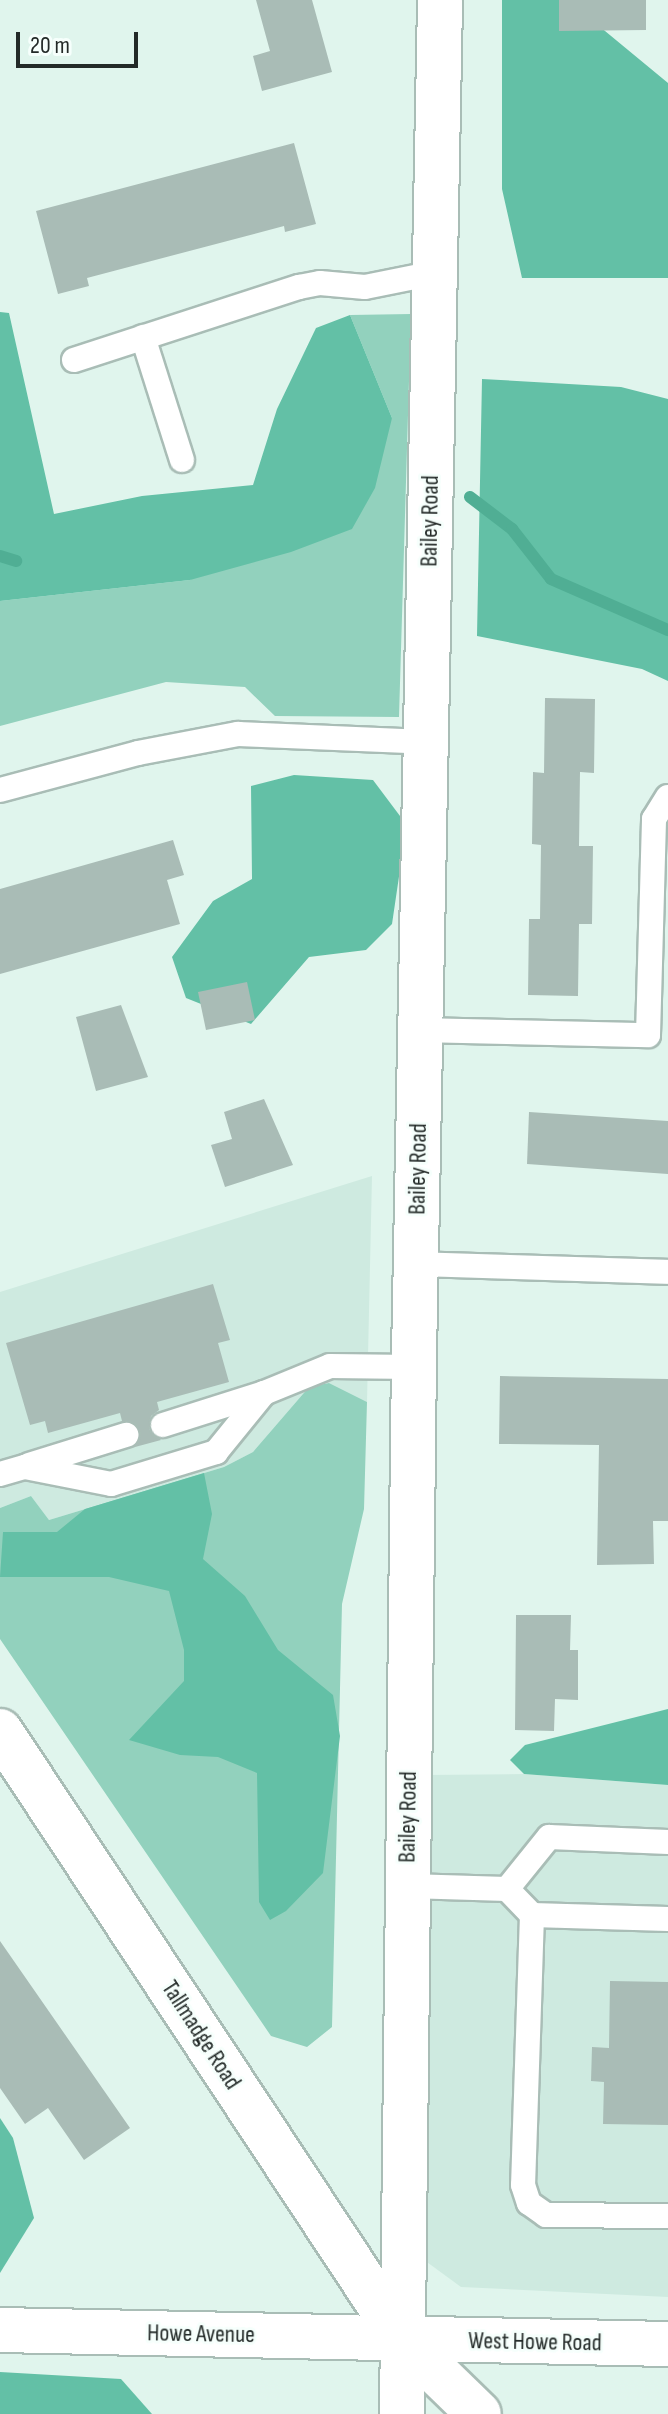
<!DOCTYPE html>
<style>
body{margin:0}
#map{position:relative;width:668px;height:2414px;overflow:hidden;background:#e0f5ed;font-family:"Sofia Sans Condensed",sans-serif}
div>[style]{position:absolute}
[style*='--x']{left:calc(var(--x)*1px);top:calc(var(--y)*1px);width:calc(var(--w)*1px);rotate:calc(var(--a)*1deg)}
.built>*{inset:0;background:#ceeae0}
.green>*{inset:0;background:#92d1bd}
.forest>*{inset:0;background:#63c0a6}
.stream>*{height:12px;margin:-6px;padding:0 6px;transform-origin:6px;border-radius:6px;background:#50ae94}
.building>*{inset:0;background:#a9bcb6}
.roads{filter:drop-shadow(2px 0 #a9bdb6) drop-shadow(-2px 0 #a9bdb6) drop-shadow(0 2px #a9bdb6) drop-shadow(0 -2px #a9bdb6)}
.lane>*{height:24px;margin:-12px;padding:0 12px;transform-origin:12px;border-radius:12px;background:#fff}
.secondary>*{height:44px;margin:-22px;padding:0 22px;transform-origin:22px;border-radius:22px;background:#fff}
span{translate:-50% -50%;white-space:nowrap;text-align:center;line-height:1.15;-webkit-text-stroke:6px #f6fffc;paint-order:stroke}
.street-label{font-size:24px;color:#232a28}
.scale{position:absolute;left:16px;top:32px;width:122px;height:36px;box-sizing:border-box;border:4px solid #232a28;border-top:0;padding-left:10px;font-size:24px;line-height:28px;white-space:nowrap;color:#232a28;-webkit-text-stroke:6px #f6fffc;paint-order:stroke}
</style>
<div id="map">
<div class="built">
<div style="clip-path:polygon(372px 1176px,367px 1402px,329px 1383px,309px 1387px,253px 1452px,224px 1467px,49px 1520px,31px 1496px,0 1508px,0 1292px)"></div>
<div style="clip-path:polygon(524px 1774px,668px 1785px,668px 2297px,461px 2287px,420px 2257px,425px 1775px)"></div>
</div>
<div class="green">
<div style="clip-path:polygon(411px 314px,399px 717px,275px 716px,245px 687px,166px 682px,0 726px,0 601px,190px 580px,392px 418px,350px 315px)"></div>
<div style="clip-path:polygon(329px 1383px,367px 1402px,364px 1509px,342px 1604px,332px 2027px,307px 2047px,271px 2036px,0 1639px,0 1508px,31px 1496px,49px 1520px,224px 1467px,253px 1452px,309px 1387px)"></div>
</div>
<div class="forest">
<div style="clip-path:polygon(502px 0,577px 0,582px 12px,668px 83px,668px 278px,522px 278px,502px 189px)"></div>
<div style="clip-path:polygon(0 312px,9px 313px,54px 514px,142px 496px,253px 485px,277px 409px,316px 328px,350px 315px,392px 418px,375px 488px,352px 529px,291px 552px,190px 580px,0 601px)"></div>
<div style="clip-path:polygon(482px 379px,621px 387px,668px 399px,668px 681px,642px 669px,477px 636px)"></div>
<div style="clip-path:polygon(294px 775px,373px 780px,400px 816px,401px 863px,392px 924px,366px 950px,309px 957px,251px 1024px,186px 998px,172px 957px,213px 901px,252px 879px,251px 786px)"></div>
<div style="clip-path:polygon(204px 1473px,212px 1514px,203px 1559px,245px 1596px,278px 1650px,333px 1695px,340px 1736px,323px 1873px,286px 1911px,270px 1920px,259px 1902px,257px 1773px,218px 1757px,180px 1755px,129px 1740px,184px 1681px,184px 1650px,169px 1591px,109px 1577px,0 1577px,3px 1532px,57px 1532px,85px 1509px)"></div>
<div style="clip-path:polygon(668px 1709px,668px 1785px,524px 1774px,510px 1760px,525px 1745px)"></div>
<div style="clip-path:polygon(0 2118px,13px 2138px,34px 2218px,0 2273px)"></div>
<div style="clip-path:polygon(0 2372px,121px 2379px,152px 2414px,0 2414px)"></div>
</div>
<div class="stream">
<div style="--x:470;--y:497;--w:53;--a:37.3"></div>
<div style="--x:512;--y:529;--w:63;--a:52"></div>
<div style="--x:551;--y:579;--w:128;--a:23.6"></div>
<div style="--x:0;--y:556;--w:17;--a:17"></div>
</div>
<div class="building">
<div style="clip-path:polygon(256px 0,312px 0,332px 72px,262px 91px,253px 56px,270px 51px)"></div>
<div style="clip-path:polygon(559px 0,646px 0,646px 30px,559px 31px)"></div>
<div style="clip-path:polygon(294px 143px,316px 224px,285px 232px,284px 226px,87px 278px,89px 286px,58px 294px,36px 211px)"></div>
<div style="clip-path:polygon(545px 698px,595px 699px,594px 773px,580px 772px,579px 846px,593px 846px,592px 924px,579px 924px,578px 996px,528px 995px,529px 919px,540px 919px,541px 845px,532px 844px,533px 772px,544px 773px)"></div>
<div style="clip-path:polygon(173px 840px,184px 875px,167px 880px,180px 924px,0 974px,0 889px)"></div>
<div style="clip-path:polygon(247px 982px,255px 1020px,206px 1030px,198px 992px)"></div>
<div style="clip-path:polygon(121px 1005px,148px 1077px,96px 1091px,76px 1017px)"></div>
<div style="clip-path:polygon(264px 1099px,293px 1165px,225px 1187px,211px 1145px,232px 1139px,224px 1112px)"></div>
<div style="clip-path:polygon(529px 1112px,668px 1121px,668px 1174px,527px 1164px)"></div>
<div style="clip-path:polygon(213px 1284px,230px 1340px,218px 1343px,229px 1382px,157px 1402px,159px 1410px,151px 1416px,149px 1429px,161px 1440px,135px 1447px,140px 1430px,122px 1421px,120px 1413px,48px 1433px,45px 1421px,30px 1425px,6px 1343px)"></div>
<div style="clip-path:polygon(500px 1376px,668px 1379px,668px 1521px,653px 1521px,654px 1564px,597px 1565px,599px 1445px,499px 1444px)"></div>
<div style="clip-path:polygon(516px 1615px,571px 1615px,570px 1650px,578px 1650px,578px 1700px,555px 1699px,554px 1731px,515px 1730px)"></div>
<div style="clip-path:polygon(0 1941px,130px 2128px,84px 2160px,48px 2108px,25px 2124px,0 2088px)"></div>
<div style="clip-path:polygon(610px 1981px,668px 1982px,668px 2125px,603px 2124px,604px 2082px,591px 2081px,592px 2047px,609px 2048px)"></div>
</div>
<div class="roads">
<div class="lane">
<div style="--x:143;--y:337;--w:129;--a:72.4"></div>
<div style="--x:74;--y:360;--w:237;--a:-18"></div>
<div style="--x:299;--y:287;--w:21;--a:-11"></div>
<div style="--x:320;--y:283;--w:45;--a:5.1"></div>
<div style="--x:365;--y:287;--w:71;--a:-11.3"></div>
<div style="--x:0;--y:790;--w:143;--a:-15"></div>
<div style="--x:138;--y:753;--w:102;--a:-10.8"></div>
<div style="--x:238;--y:734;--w:188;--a:2.4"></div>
<div style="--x:420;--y:1030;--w:228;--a:1.3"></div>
<div style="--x:648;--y:1035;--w:216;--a:-88.4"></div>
<div style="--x:654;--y:819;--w:26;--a:-58"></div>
<div style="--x:416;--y:1264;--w:252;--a:1.8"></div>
<div style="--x:163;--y:1425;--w:106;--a:-17.6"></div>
<div style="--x:29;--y:1465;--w:102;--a:-17.2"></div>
<div style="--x:0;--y:1474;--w:26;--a:-16"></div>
<div style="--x:25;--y:1467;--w:88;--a:11.2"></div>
<div style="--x:111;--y:1484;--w:110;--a:-16.9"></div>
<div style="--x:216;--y:1452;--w:76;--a:-50.9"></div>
<div style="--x:264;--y:1393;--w:71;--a:-22.2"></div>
<div style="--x:330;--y:1366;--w:84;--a:0.7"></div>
<div style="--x:408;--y:1886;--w:99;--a:1.7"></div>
<div style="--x:507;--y:1889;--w:36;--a:46"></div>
<div style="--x:532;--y:1915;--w:136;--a:1.7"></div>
<div style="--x:507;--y:1889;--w:67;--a:-51.1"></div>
<div style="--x:549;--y:1837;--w:119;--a:2.4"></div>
<div style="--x:532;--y:1915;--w:270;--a:91.9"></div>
<div style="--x:523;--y:2185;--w:19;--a:72"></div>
<div style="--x:529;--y:2203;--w:21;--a:35"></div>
<div style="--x:546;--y:2215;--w:122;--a:0.5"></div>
</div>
<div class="secondary">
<div style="--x:0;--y:1731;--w:729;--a:56.53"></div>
<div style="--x:402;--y:2339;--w:107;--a:44.2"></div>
<div style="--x:0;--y:2330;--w:668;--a:1.2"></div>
<div style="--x:402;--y:2414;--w:1058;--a:-89.35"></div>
<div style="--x:414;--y:1356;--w:1356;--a:-88.9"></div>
</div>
</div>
<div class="street-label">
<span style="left:430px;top:521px;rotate:-89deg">Bailey Road</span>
<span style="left:418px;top:1169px;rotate:-89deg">Bailey Road</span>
<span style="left:408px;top:1817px;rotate:-89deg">Bailey Road</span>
<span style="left:201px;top:2035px;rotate:57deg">Tallmadge Road</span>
<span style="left:201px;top:2334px;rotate:1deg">Howe Avenue</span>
<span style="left:535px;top:2342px;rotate:1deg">West Howe Road</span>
</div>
<div class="scale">20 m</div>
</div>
